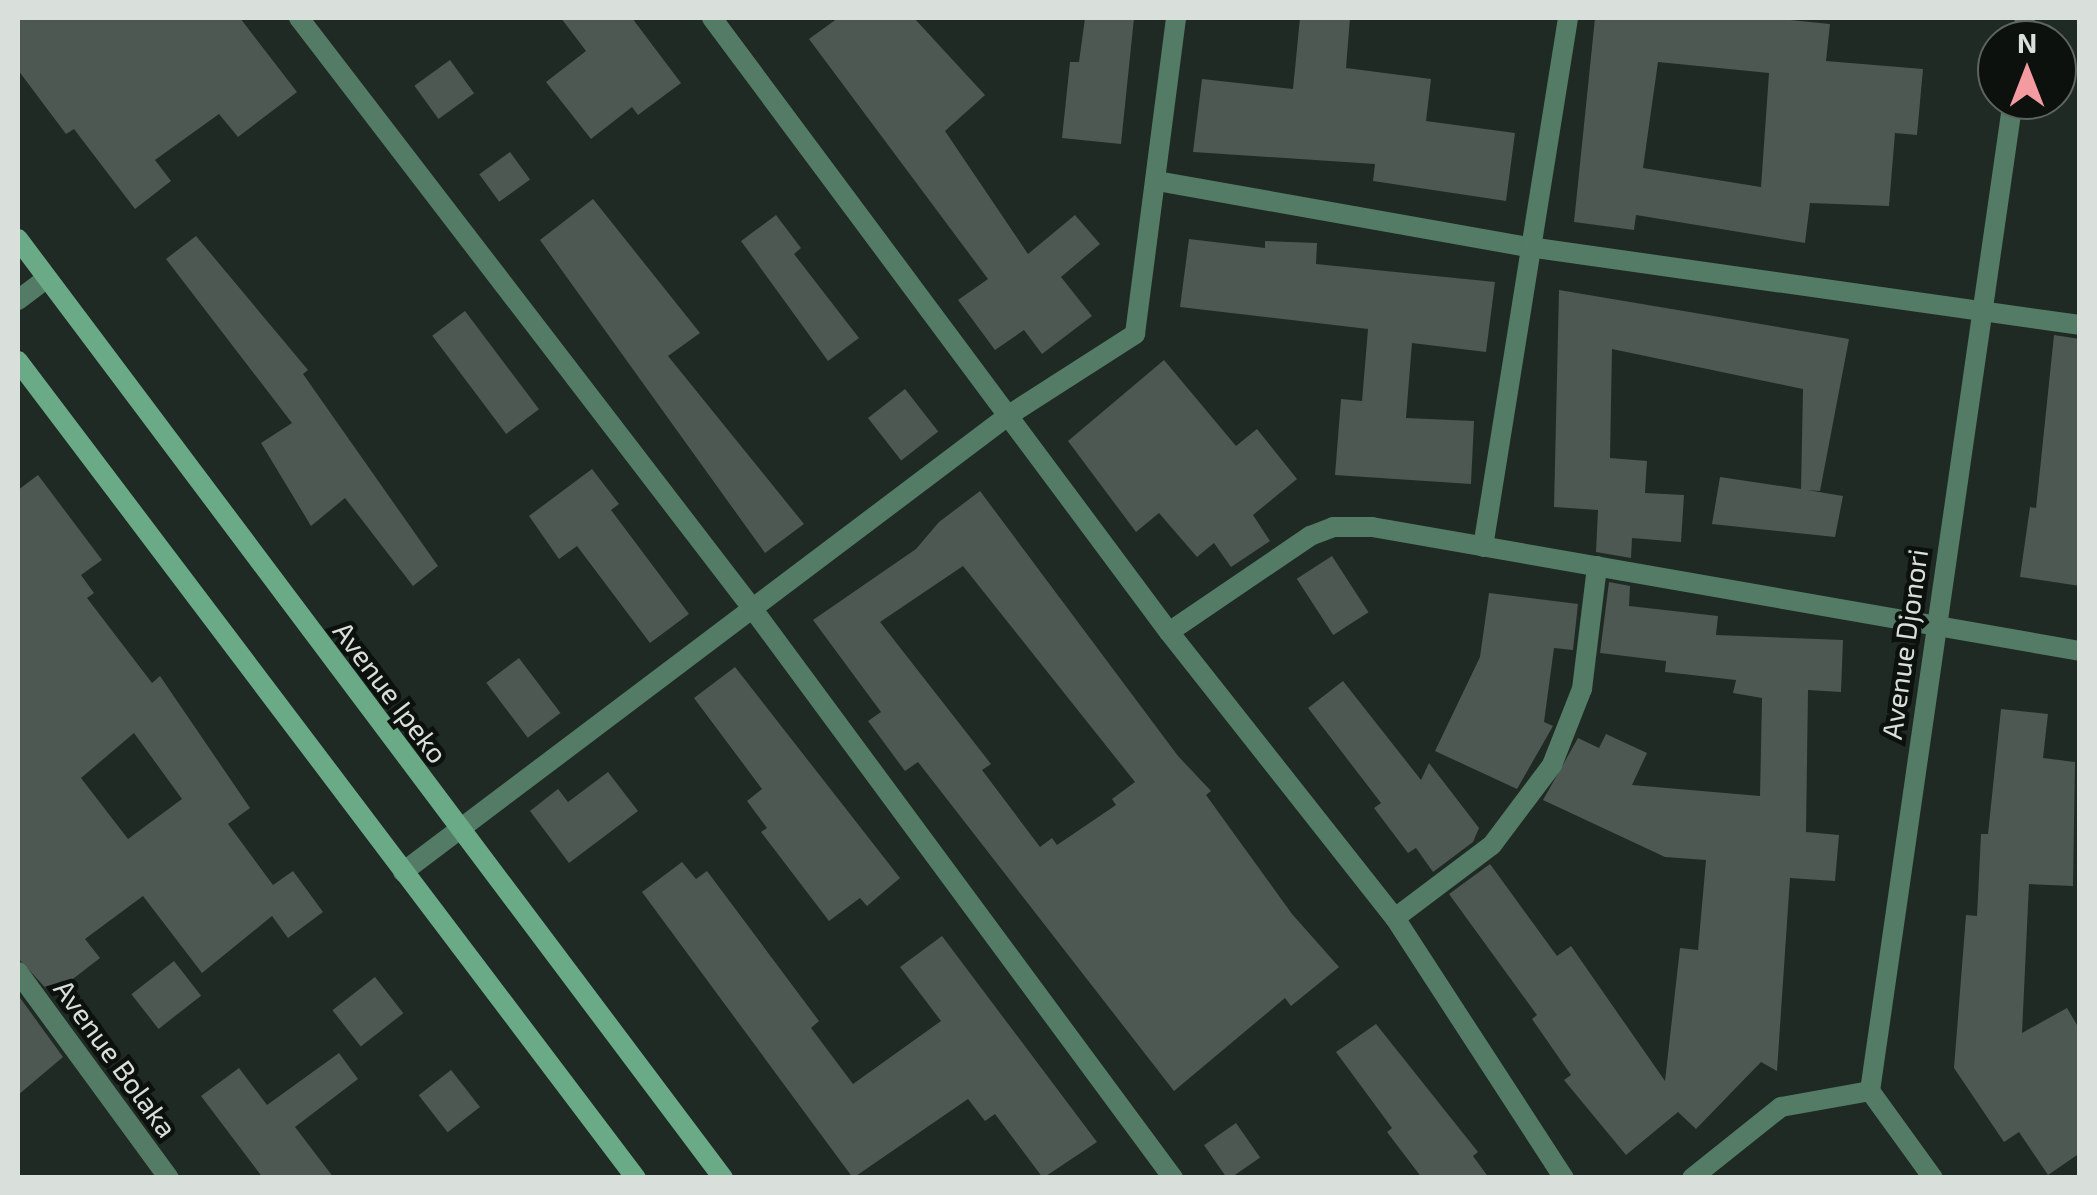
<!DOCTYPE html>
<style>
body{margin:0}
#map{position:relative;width:2097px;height:1195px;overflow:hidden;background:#1e2a23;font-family:"Exo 2",sans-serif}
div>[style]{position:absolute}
.building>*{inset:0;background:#4c5851;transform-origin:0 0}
.street>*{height:20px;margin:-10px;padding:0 10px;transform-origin:10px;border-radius:10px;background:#537b65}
.secondary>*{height:20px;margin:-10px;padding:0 10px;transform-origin:10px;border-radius:10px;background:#6aaa87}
span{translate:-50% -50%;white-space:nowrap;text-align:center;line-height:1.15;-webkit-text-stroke:9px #0c110e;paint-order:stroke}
.street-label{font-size:28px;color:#d9e0dc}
.frame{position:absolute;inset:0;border:20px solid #d9e0dc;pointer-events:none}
.north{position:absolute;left:1977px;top:20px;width:100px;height:100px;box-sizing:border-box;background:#0c110e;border:2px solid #5e6460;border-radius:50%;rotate:0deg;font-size:28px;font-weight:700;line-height:40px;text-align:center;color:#d9e0dc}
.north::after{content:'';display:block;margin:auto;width:35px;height:45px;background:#f49aa1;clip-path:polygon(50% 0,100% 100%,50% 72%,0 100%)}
</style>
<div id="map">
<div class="building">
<div style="clip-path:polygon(18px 18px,240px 18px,297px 92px,238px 137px,219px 114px,155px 160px,171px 181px,135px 209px,74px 129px,66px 134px,18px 70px)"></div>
<div style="clip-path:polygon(561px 18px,632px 18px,681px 83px,638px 115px,632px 107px,591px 139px,546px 82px,586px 51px)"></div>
<div style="clip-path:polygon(838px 18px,914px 18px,985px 95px,945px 131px,1028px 254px,1075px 215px,1100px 244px,1061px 277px,1092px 316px,1042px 354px,1024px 330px,995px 350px,958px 300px,988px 279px,809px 39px)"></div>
<div style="clip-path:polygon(1085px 18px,1134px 18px,1121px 144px,1062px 138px,1070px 62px,1079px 62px)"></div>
<div style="clip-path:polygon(1300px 18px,1350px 18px,1346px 68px,1431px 79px,1426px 121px,1515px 133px,1506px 201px,1373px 181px,1375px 164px,1193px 152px,1202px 79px,1293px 89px)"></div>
<div style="clip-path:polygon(evenodd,1595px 18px,1770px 18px,1830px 24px,1826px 61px,1923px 69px,1917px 135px,1895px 133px,1889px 206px,1810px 203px,1805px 243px,1636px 215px,1634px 230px,1574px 222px,1595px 18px,1658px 62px,1769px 73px,1761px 187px,1643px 168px,1658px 62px)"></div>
<div style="left:450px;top:60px;width:41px;height:44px;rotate:54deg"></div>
<div style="left:510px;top:152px;width:34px;height:38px;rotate:54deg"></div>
<div style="clip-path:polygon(593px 199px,700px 333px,668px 356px,804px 524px,765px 553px,540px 240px)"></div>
<div style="clip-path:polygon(776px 215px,801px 248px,794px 254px,859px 338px,828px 361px,741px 241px)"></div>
<div style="clip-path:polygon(196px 236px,308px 370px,303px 374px,438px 566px,413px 586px,345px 498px,311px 526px,261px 443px,292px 423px,166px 259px)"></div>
<div style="clip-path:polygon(1189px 239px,1265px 248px,1265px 241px,1317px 243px,1316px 264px,1495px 282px,1486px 352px,1412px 343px,1406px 418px,1474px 421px,1471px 484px,1335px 475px,1341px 399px,1362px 401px,1368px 329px,1180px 307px)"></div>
<div style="clip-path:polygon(1559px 290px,1849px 339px,1820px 491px,1807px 490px,1843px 496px,1835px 537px,1712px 524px,1720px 477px,1801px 489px,1803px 389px,1612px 349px,1610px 458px,1647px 461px,1645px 493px,1684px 495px,1681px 542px,1632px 538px,1631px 558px,1596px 552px,1598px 510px,1554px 507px)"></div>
<div style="left:465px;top:311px;width:123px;height:41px;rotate:53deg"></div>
<div style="clip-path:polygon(2054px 335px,2080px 339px,2080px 586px,2020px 577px,2030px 507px,2036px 508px)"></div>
<div style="clip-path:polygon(1164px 360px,1236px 446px,1257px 429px,1297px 479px,1253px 515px,1270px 541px,1231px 567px,1214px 543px,1197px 557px,1159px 513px,1136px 532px,1068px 441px)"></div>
<div style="left:905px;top:389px;width:54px;height:47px;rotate:52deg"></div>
<div style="clip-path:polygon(592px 469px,619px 504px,611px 510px,689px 614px,650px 643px,577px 546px,559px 559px,529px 516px)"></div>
<div style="clip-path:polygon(evenodd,38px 475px,102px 560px,81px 575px,94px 593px,87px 598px,152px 683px,160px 676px,250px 808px,228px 824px,273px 885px,293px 871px,323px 912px,288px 938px,272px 916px,202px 973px,143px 896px,85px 939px,100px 958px,52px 995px,18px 958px,18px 490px,38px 475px,134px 733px,182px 799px,128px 839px,81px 778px,134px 733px)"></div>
<div style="clip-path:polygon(evenodd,980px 491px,1178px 756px,1211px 791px,1206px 795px,1292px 914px,1339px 967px,1291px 1006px,1285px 998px,1174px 1091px,918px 762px,905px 771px,868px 721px,881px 712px,813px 620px,916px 549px,939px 522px,980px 491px,963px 566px,1135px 782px,1112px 799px,1116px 805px,1057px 845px,1052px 838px,1040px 847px,982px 770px,991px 764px,880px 622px,963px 566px)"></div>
<div style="left:1332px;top:556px;width:67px;height:42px;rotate:57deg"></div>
<div style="clip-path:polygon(1609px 582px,1630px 586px,1629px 606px,1718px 616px,1716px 635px,1843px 640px,1841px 692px,1808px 690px,1806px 832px,1839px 835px,1835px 881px,1790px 878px,1777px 1071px,1761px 1062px,1696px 1129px,1678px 1112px,1626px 1155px,1564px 1080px,1571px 1075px,1532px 1019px,1537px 1015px,1449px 894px,1490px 864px,1557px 956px,1571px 946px,1665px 1081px,1680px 948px,1698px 950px,1706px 860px,1665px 857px,1543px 800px,1578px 738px,1599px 748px,1606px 734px,1647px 753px,1632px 785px,1760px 796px,1762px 698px,1733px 693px,1736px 680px,1665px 672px,1666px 661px,1600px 653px)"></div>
<div style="clip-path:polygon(1489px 593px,1578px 604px,1573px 650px,1554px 648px,1544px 722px,1553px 726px,1517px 789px,1435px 751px,1480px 657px)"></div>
<div style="left:519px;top:658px;width:69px;height:41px;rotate:53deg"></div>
<div style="clip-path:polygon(735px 667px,900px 878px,867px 906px,860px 898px,829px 921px,761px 832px,767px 828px,747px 801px,762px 789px,694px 698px)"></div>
<div style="clip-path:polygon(1343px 681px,1421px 780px,1429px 763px,1479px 828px,1473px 842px,1433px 872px,1416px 848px,1408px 853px,1374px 808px,1381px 803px,1308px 708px)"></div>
<div style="clip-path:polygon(2001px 709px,2048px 714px,2043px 758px,2075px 762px,2073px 886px,2029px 884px,2022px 1033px,2067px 1008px,2080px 1030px,2080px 1153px,2048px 1175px,2019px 1132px,2004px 1142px,1954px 1068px,1966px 915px,1977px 916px,1981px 834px,1988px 834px)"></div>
<div style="clip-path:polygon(608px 772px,638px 811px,569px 863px,530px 811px,558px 789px,568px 802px)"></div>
<div style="clip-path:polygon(682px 862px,696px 879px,707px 871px,819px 1021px,811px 1028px,853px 1084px,941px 1021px,900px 967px,942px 936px,1097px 1142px,1043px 1178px,995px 1114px,985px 1121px,968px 1099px,853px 1178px,642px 892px)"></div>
<div style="left:174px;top:961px;width:44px;height:54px;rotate:52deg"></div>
<div style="left:375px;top:977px;width:46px;height:54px;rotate:52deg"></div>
<div style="clip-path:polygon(18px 995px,63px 1057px,18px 1095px)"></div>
<div style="clip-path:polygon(1376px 1024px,1478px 1152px,1473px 1156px,1489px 1178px,1422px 1178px,1387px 1132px,1392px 1128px,1336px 1052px)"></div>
<div style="clip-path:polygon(339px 1053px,358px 1079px,295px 1127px,334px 1178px,263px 1178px,201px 1096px,239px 1068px,267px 1105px)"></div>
<div style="left:451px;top:1070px;width:47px;height:41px;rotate:52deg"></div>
<div style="left:1236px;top:1123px;width:42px;height:39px;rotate:55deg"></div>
</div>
<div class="street">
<div style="left:299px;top:18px;width:744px;rotate:52.48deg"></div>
<div style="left:752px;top:608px;width:709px;rotate:53.55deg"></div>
<div style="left:712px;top:18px;width:765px;rotate:53.34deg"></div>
<div style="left:1169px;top:632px;width:365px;rotate:51.7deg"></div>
<div style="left:1395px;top:918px;width:310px;rotate:57deg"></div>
<div style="left:2022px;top:40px;width:22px;rotate:-82deg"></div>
<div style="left:1157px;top:181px;width:378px;rotate:10.1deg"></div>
<div style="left:1529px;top:247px;width:556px;rotate:8.06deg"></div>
<div style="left:18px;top:300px;width:35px;rotate:-37deg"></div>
<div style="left:1483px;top:547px;width:536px;rotate:-80.87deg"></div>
<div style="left:1169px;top:632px;width:171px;rotate:-34.2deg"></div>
<div style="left:1310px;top:536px;width:25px;rotate:-21deg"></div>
<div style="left:1333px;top:527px;width:39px"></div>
<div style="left:1372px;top:527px;width:719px;rotate:9.93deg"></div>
<div style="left:403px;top:872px;width:759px;rotate:-37.02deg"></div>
<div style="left:1009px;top:415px;width:150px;rotate:-32.7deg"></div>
<div style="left:1135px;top:334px;width:319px;rotate:-82.6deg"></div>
<div style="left:1395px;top:918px;width:121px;rotate:-37deg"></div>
<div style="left:1492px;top:845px;width:100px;rotate:-53.1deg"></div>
<div style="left:1552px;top:765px;width:82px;rotate:-68.5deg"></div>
<div style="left:1582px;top:689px;width:124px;rotate:-83deg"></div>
<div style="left:18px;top:972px;width:255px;rotate:53.8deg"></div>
<div style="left:1692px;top:1178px;width:114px;rotate:-38.6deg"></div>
<div style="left:1781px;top:1107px;width:90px;rotate:-10.2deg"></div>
<div style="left:1933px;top:1178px;width:107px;rotate:-125.9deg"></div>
<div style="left:1870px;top:1091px;width:1001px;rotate:-81.79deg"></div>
</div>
<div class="secondary">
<div style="left:18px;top:239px;width:1174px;rotate:53.1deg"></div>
<div style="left:18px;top:361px;width:1024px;rotate:52.9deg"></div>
</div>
<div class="street-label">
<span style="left:1904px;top:644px;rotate:-82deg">Avenue Djonori</span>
<span style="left:391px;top:692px;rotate:53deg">Avenue Ipeko</span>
<span style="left:116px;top:1058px;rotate:54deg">Avenue Bolaka</span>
</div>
<div class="frame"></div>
<div class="north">N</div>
</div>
